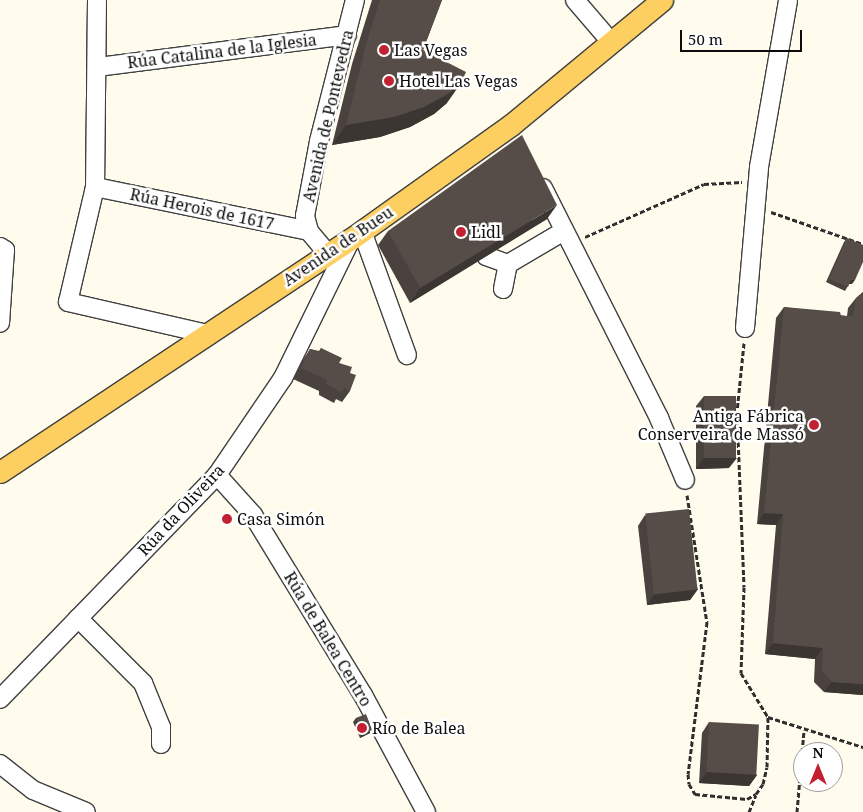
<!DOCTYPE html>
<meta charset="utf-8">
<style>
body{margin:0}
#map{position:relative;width:863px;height:812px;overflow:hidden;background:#fffbed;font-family:"Noto Serif",serif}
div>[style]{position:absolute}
.path>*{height:3px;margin-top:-1.5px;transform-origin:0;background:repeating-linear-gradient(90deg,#2f2f2f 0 5px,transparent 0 7.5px)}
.roads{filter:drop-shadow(1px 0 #404040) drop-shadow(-1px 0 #404040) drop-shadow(0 1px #404040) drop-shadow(0 -1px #404040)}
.minor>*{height:18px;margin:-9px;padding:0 9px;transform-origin:9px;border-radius:9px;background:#fff}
.major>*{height:21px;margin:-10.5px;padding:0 10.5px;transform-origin:10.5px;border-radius:10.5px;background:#fccf60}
.wall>*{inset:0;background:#4a423f}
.shaded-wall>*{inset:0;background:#3c3633}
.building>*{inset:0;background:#564d49;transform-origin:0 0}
.dots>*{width:14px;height:14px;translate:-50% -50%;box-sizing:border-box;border:2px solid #fff;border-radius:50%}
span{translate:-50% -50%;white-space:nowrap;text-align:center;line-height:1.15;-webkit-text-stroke:5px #fff;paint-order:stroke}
.poi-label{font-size:16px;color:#0d0d0d}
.left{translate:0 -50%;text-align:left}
.right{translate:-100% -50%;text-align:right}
.street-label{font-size:16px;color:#0d0d0d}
.north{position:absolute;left:793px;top:742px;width:50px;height:50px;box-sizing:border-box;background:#fff;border:1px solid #9e9e9e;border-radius:50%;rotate:0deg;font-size:14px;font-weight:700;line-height:20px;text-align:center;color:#0d0d0d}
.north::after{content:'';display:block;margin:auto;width:18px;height:22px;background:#c12130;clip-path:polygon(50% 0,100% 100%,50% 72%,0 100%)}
.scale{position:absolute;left:680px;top:30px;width:122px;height:22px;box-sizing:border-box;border:2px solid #0d0d0d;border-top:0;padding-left:6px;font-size:15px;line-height:18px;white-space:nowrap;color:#0d0d0d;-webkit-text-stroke:4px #fff;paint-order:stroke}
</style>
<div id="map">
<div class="path">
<div style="left:771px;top:212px;width:97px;rotate:19.2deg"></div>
<div style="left:585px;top:237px;width:130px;rotate:-24deg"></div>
<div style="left:704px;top:184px;width:38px;rotate:-3deg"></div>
<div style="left:744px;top:343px;width:69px;rotate:95.8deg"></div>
<div style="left:737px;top:412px;width:175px;rotate:87.7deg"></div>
<div style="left:744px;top:587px;width:86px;rotate:92deg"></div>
<div style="left:741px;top:673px;width:52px;rotate:58.5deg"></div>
<div style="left:768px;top:717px;width:100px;rotate:17.5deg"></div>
<div style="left:687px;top:495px;width:129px;rotate:81.1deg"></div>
<div style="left:707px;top:622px;width:153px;rotate:97.1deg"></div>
<div style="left:688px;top:774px;width:10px;rotate:84deg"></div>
<div style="left:689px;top:784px;width:12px;rotate:59deg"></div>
<div style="left:695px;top:794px;width:52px;rotate:5.5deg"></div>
<div style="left:747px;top:799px;width:10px;rotate:-29deg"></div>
<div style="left:756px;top:794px;width:12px;rotate:-55deg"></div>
<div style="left:763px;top:784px;width:17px;rotate:-77deg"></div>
<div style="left:767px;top:767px;width:50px;rotate:-88.9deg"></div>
<div style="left:749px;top:812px;width:18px;rotate:-68deg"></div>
<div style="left:797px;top:812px;width:81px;rotate:-85.1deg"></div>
</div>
<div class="roads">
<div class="minor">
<div style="left:97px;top:0;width:187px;rotate:90.6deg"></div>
<div style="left:95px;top:187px;width:218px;rotate:11.6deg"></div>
<div style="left:575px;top:0;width:57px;rotate:49.3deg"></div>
<div style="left:98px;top:67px;width:251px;rotate:-7.3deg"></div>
<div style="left:95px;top:187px;width:118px;rotate:103.2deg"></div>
<div style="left:68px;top:302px;width:144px;rotate:12.9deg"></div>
<div style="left:543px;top:188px;width:258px;rotate:63.2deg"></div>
<div style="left:659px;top:418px;width:67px;rotate:67.2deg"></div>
<div style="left:362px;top:231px;width:132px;rotate:70.1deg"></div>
<div style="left:0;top:247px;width:6px;rotate:31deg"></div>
<div style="left:5px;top:250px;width:73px;rotate:93.9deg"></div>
<div style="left:328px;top:254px;width:30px;rotate:-130deg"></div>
<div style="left:309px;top:231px;width:16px;rotate:-105deg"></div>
<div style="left:305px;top:216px;width:76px;rotate:-79.4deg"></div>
<div style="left:319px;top:141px;width:146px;rotate:-75.7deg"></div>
<div style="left:486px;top:256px;width:23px;rotate:20deg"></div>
<div style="left:503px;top:289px;width:25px;rotate:-79deg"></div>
<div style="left:508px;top:264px;width:65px;rotate:-30.5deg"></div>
<div style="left:745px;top:328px;width:162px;rotate:-85deg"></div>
<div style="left:759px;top:167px;width:169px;rotate:-80.1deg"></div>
<div style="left:217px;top:475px;width:54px;rotate:48deg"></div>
<div style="left:253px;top:515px;width:211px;rotate:58.6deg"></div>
<div style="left:363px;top:695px;width:133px;rotate:61.7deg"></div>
<div style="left:78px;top:618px;width:92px;rotate:45deg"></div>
<div style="left:143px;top:683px;width:48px;rotate:67.8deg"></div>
<div style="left:161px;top:727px;width:17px;rotate:90deg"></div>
<div style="left:0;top:699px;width:312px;rotate:-45.9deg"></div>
<div style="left:217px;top:475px;width:117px;rotate:-55.8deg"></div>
<div style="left:283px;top:378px;width:155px;rotate:-63.9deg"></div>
<div style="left:0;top:764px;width:42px;rotate:38.2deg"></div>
<div style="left:33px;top:790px;width:57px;rotate:22.5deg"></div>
</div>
<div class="major">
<div style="left:0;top:472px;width:421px;rotate:-33.6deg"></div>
<div style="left:351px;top:239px;width:196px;rotate:-35.5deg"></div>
<div style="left:511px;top:125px;width:196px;rotate:-39.6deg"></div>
</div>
</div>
<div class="wall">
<div style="clip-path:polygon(372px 0,442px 0,423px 50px,447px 103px,434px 114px,410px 127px,380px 137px,332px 145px,352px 64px)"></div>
<div style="clip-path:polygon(547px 219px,410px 303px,378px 245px,388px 231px)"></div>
<div style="clip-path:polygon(847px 238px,852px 284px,849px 284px,845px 291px,826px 282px,844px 242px)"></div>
<div style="clip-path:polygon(863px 292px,863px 695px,824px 692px,814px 682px,815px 659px,765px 654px,776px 525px,757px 524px,776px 318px,784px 307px,847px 316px,848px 308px,856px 298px)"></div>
<div style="clip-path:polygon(321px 348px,339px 363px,350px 373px,350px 391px,342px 402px,336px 399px,334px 403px,319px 395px,319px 391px,293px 379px,303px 360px,310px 349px,319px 351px)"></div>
<div style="clip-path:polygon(704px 396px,729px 468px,696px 469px,696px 406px)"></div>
<div style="clip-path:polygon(645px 515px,698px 589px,690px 600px,647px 605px,638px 526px)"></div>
<div style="clip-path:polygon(356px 718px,370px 733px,360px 738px,353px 722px)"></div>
<div style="clip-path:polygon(709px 722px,757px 775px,749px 786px,699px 783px,702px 733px)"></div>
</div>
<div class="shaded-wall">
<div style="clip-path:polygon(461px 83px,447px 103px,434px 114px,410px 127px,380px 137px,332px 145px,346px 125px)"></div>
<div style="clip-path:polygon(557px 205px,547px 219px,410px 303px,420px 288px)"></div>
<div style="clip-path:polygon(851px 280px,855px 280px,852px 284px,848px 284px)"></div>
<div style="clip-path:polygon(704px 458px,737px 458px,729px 468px,696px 469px)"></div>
<div style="clip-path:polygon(764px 513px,783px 514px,776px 525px,757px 524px)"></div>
<div style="clip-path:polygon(698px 589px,690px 600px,647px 605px,655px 594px)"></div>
<div style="clip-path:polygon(773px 643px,823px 648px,815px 659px,765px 654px)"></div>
<div style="clip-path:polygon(832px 682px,863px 684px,863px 695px,824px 692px)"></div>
<div style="clip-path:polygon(372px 730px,370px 733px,360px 738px,362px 734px)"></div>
<div style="clip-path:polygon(707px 772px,757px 775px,749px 786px,699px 783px)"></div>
</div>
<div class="building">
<div style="clip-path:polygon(380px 0,442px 0,423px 50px,466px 72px,461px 83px,448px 94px,424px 107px,394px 117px,346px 125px,366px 44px)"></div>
<div style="clip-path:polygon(522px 135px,557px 205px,420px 288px,388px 231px)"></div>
<div style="clip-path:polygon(847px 238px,863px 245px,863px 262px,855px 280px,851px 280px,848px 287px,829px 279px)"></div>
<div style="clip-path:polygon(863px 292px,863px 684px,832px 682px,822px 671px,823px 648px,773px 643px,783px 514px,764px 513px,784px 307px,840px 312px,841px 316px,853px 316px,856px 298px)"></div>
<div style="clip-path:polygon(321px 348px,342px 358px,339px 363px,352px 367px,350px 373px,356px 375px,350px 391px,344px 388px,341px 392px,326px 384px,327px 380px,301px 368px,310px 349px,320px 352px)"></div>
<div style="left:704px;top:396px;width:32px;height:62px"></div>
<div style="left:689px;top:509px;width:81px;height:44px;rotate:84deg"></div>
<div style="left:366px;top:714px;width:17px;height:11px;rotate:69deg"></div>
<div style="left:709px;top:722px;width:50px;height:50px;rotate:3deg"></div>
</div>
<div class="dots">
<div style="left:384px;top:50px;background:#c12130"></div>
<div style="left:389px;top:81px;background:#c12130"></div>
<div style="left:461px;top:232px;background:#c12130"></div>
<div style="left:814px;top:425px;background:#c12130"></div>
<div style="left:227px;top:519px;background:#c12130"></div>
<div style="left:362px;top:728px;background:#c12130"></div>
</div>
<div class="poi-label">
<span class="left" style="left:394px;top:50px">Las Vegas</span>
<span class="left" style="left:399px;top:81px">Hotel Las Vegas</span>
<span class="left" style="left:471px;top:232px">Lidl</span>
<span class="right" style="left:804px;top:425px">Antiga Fábrica<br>Conserveira de Massó</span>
<span class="left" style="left:237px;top:519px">Casa Simón</span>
<span class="left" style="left:372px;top:728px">Río de Balea</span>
</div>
<div class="street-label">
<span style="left:222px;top:51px;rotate:-7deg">Rúa Catalina de la Iglesia</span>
<span style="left:328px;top:116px;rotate:-77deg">Avenida de Pontevedra</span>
<span style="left:202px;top:209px;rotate:12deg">Rúa Herois de 1617</span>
<span style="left:338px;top:246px;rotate:-34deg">Avenida de Bueu</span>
<span style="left:181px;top:510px;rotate:-47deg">Rúa da Oliveira</span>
<span style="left:328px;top:639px;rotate:59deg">Rúa de Balea Centro</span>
</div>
<div class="north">N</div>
<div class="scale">50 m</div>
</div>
